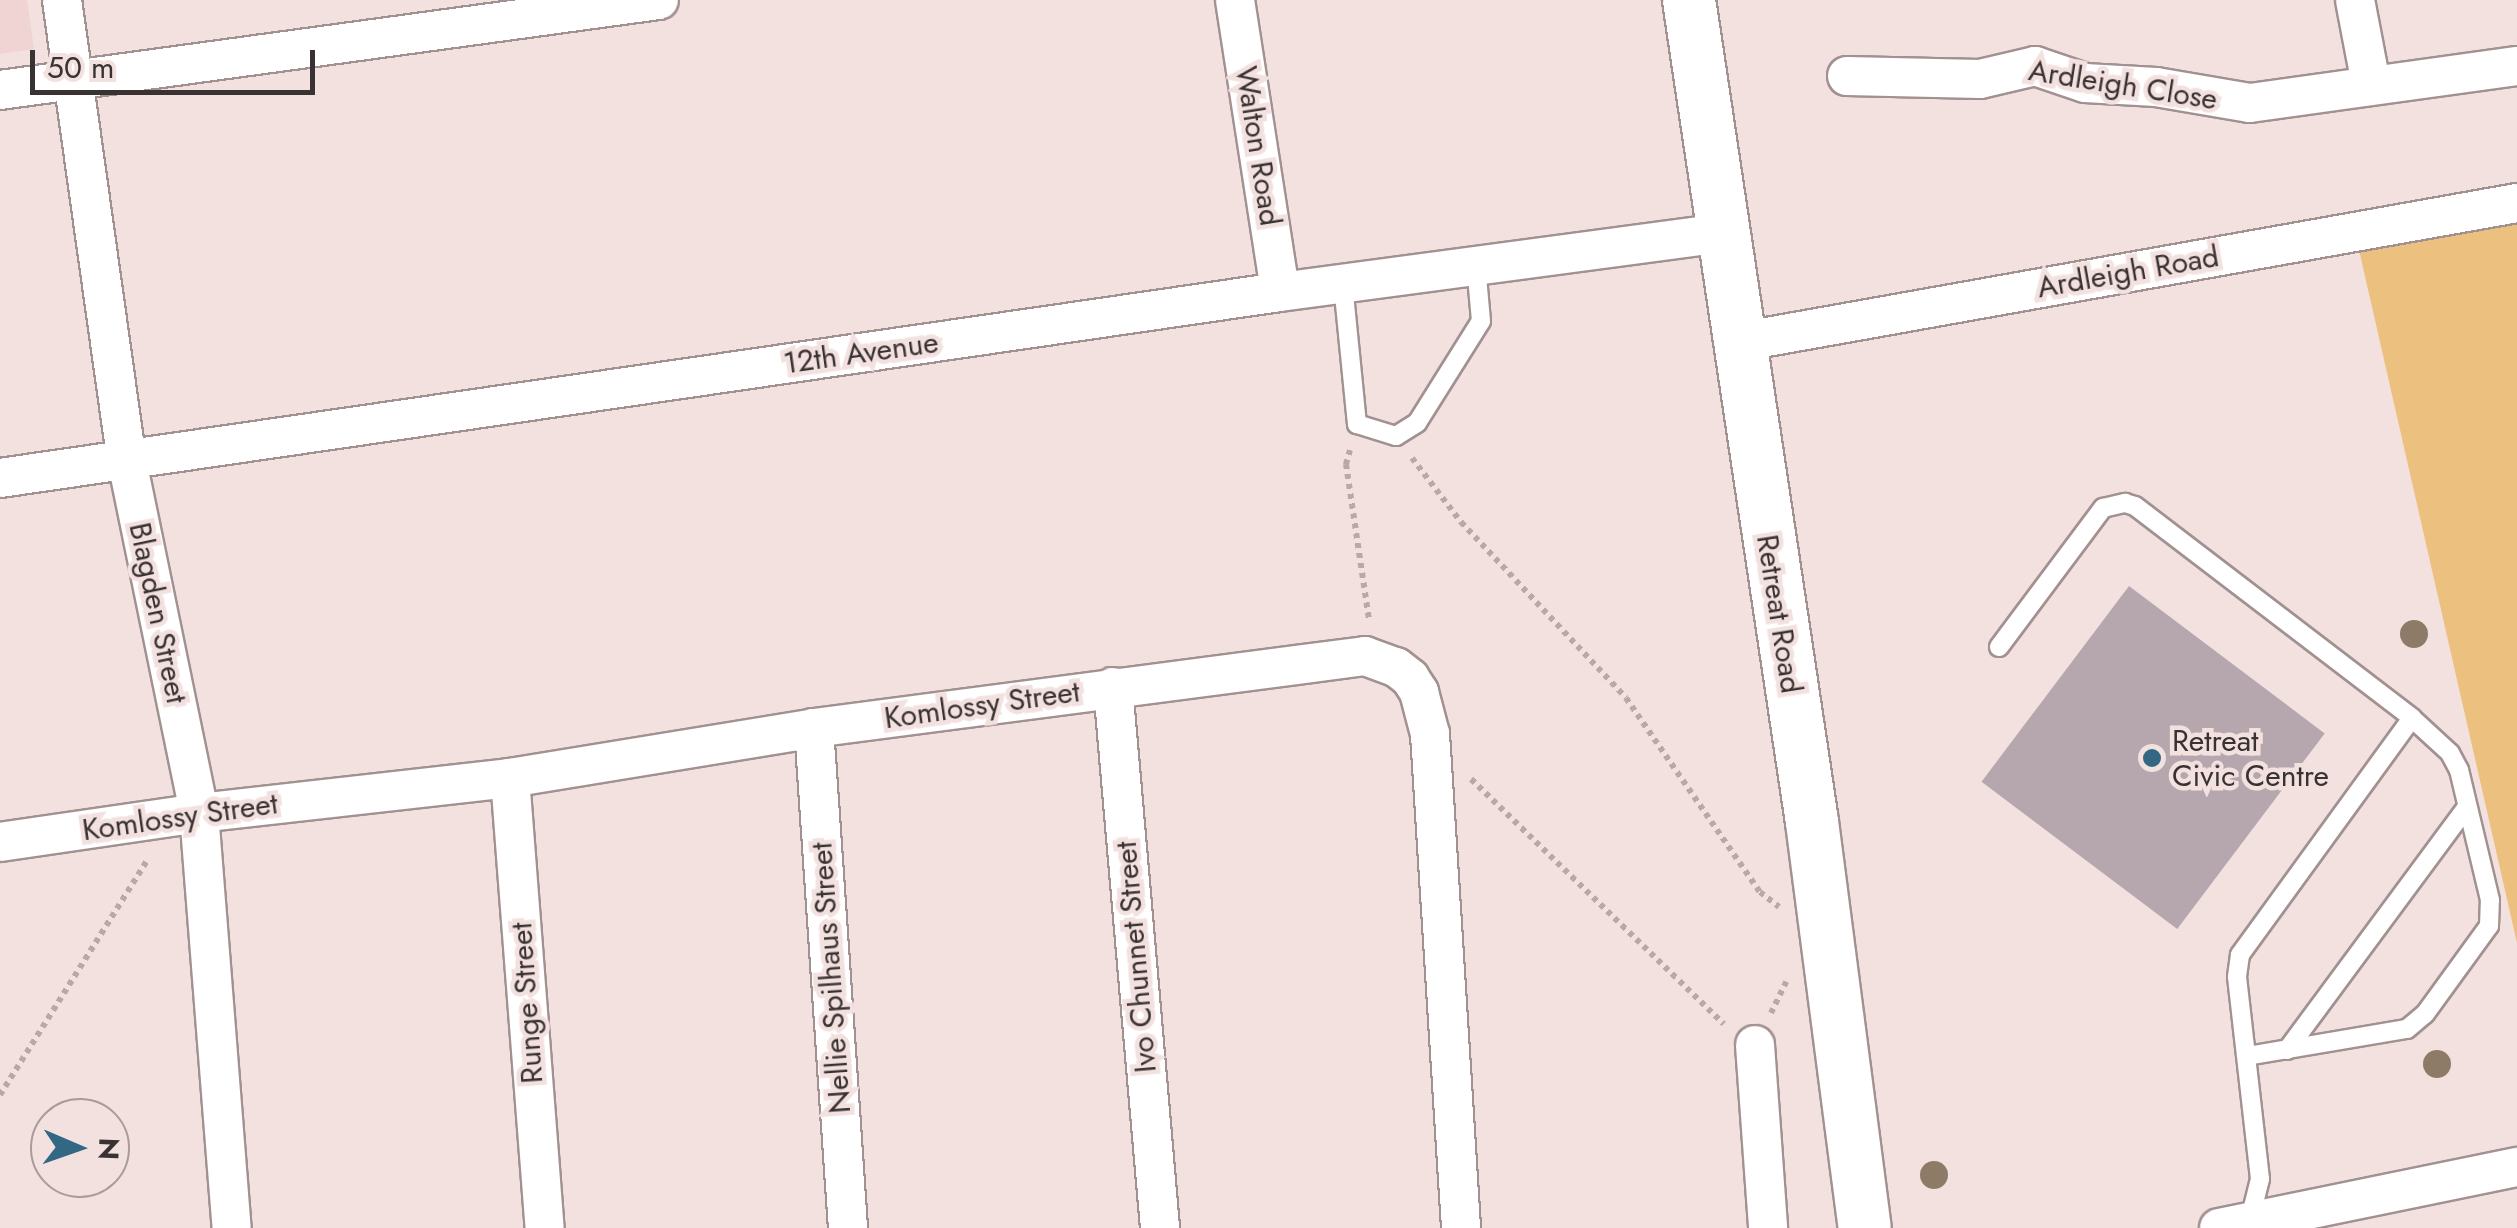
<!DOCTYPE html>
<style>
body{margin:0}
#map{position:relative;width:2517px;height:1228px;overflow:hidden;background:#f3e1e0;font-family:Jost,sans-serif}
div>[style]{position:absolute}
.built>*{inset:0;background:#f0d4d4}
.green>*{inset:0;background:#ecc07e}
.building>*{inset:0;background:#b6a6ad;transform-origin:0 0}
.path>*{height:6px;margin-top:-3px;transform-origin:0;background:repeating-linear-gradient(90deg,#b8a9a9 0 5px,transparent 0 10px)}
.roads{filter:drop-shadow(2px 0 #a29191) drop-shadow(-2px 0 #a29191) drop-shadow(0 2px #a29191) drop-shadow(0 -2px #a29191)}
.lane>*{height:18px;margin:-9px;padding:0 9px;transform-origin:9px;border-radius:9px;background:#fff}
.street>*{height:38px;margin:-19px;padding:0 19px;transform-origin:19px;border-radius:19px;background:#fff}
.secondary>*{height:52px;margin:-26px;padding:0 26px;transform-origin:26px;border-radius:26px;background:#fff}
.trees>*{width:28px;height:28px;margin:-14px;border-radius:50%;background:#8e7b67}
.dots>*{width:28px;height:28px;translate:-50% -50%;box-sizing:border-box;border:5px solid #f3e1e0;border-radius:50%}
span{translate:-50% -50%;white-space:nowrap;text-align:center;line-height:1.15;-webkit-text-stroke:9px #f3e1e0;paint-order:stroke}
.street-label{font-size:30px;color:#393232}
.poi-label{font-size:30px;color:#393232}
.left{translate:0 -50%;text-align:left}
.north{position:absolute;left:30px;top:1098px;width:100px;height:100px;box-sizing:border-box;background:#f3e1e0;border:2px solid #a99b9a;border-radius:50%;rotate:92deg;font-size:28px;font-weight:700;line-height:40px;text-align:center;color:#393232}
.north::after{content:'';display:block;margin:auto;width:35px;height:45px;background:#326884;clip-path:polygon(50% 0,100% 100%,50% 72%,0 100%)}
.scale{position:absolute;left:30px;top:50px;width:285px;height:45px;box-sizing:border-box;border:5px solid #393232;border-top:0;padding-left:12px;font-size:30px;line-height:35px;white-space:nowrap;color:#393232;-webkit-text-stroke:8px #f3e1e0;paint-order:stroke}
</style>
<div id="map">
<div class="built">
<div style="clip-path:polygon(0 0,27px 0,34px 49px,0 54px)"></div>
</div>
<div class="green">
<div style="clip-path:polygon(2517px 222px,2517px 943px,2359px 250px)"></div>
</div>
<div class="building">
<div style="left:2129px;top:586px;width:245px;height:245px;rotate:37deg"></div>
</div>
<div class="path">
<div style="left:1350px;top:450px;width:15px;rotate:106deg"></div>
<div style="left:1346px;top:464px;width:158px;rotate:81.6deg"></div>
<div style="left:1412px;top:458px;width:81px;rotate:52.6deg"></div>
<div style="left:1461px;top:522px;width:241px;rotate:46.8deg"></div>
<div style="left:1626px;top:698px;width:236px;rotate:55.4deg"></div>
<div style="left:1760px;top:892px;width:24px;rotate:38deg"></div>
<div style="left:1471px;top:779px;width:352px;rotate:44.1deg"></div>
<div style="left:1771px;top:1013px;width:37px;rotate:-64deg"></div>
<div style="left:0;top:1095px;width:279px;rotate:-57.9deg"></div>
</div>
<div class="roads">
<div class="lane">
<div style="left:1343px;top:284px;width:141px;rotate:84.3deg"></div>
<div style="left:1357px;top:424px;width:41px;rotate:17.1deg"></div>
<div style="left:1396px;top:436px;width:25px;rotate:-32deg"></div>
<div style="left:1417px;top:423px;width:120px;rotate:-57.9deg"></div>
<div style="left:1481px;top:321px;width:56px;rotate:-95.1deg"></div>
<div style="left:1999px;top:647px;width:174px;rotate:-53.2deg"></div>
<div style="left:2103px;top:508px;width:23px;rotate:-13deg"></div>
<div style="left:2125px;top:503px;width:10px;rotate:17deg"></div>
<div style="left:2135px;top:506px;width:349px;rotate:37.4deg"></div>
<div style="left:2412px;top:718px;width:293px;rotate:126deg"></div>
<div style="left:2240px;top:955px;width:22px;rotate:98deg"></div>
<div style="left:2237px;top:977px;width:203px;rotate:83.5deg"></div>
<div style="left:2260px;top:1179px;width:45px;rotate:104deg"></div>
<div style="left:2287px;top:1050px;width:302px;rotate:-53.5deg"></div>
<div style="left:2247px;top:1056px;width:162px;rotate:-9.6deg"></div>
<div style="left:2407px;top:1029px;width:23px;rotate:-40deg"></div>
<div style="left:2425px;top:1014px;width:109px;rotate:-54deg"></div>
<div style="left:2489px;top:926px;width:26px;rotate:-88deg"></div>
<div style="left:2490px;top:900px;width:134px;rotate:-103.4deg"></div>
<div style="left:2459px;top:770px;width:19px;rotate:-118deg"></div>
<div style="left:2450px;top:753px;width:52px;rotate:-137.4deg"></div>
</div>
<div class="street">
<div style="left:62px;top:0;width:466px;rotate:82deg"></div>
<div style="left:127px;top:461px;width:359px;rotate:78.4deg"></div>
<div style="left:199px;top:813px;width:416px;rotate:85.5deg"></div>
<div style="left:1235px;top:0;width:295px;rotate:81.2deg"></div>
<div style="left:2355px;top:0;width:86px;rotate:79.2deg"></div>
<div style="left:1847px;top:76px;width:133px;rotate:1.3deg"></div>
<div style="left:1980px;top:79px;width:57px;rotate:-13.3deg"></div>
<div style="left:2035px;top:66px;width:53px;rotate:18.8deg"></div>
<div style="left:2085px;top:83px;width:71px;rotate:3.2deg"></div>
<div style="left:2156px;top:87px;width:95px;rotate:9.7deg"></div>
<div style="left:2250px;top:103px;width:270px;rotate:-7.9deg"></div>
<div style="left:0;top:90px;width:665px;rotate:-7.78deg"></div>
<div style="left:1739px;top:342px;width:790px;rotate:-10.13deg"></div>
<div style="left:0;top:478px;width:1293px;rotate:-8.27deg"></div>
<div style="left:1280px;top:292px;width:447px;rotate:-7.6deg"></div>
<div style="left:1113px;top:687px;width:543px;rotate:85.03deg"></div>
<div style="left:814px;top:728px;width:501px;rotate:86.11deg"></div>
<div style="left:510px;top:778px;width:451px;rotate:85.6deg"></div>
<div style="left:0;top:842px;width:201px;rotate:-8.3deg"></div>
<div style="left:199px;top:813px;width:313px;rotate:-6.4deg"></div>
<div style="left:510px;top:778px;width:308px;rotate:-9.3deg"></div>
<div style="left:814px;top:728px;width:556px;rotate:-7.44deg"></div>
<div style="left:1365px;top:656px;width:33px;rotate:20deg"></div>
<div style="left:1396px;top:667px;width:18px;rotate:38deg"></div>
<div style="left:1410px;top:678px;width:17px;rotate:57deg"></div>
<div style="left:1419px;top:692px;width:43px;rotate:75.3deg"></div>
<div style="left:1430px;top:734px;width:495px;rotate:86.4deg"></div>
<div style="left:1755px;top:1045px;width:183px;rotate:85.9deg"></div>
<div style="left:2219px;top:1228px;width:304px;rotate:-11.6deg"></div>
</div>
<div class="secondary">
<div style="left:1689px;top:0;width:831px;rotate:81.49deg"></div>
<div style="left:1812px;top:822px;width:409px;rotate:82.6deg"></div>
</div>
</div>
<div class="trees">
<div style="left:2414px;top:634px"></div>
<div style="left:2437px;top:1064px"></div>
<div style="left:1934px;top:1175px"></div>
</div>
<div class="dots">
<div style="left:2152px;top:758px;background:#326884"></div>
</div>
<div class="street-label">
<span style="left:2123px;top:85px;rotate:9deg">Ardleigh Close</span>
<span style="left:1258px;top:146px;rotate:81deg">Walton Road</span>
<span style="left:2128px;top:272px;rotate:-10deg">Ardleigh Road</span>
<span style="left:861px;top:353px;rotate:-8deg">12th Avenue</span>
<span style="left:158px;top:613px;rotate:78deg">Blagden Street</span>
<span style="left:1779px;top:614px;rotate:81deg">Retreat Road</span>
<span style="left:982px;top:705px;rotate:-8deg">Komlossy Street</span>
<span style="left:180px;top:817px;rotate:-8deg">Komlossy Street</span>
<span style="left:1136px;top:957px;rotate:-95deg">Ivo Chunnet Street</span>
<span style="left:831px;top:978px;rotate:-94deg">Nellie Spilhaus Street</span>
<span style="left:527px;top:1003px;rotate:-94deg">Runge Street</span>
</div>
<div class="poi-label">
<span class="left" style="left:2172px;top:758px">Retreat<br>Civic Centre</span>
</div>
<div class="north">N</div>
<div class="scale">50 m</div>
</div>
